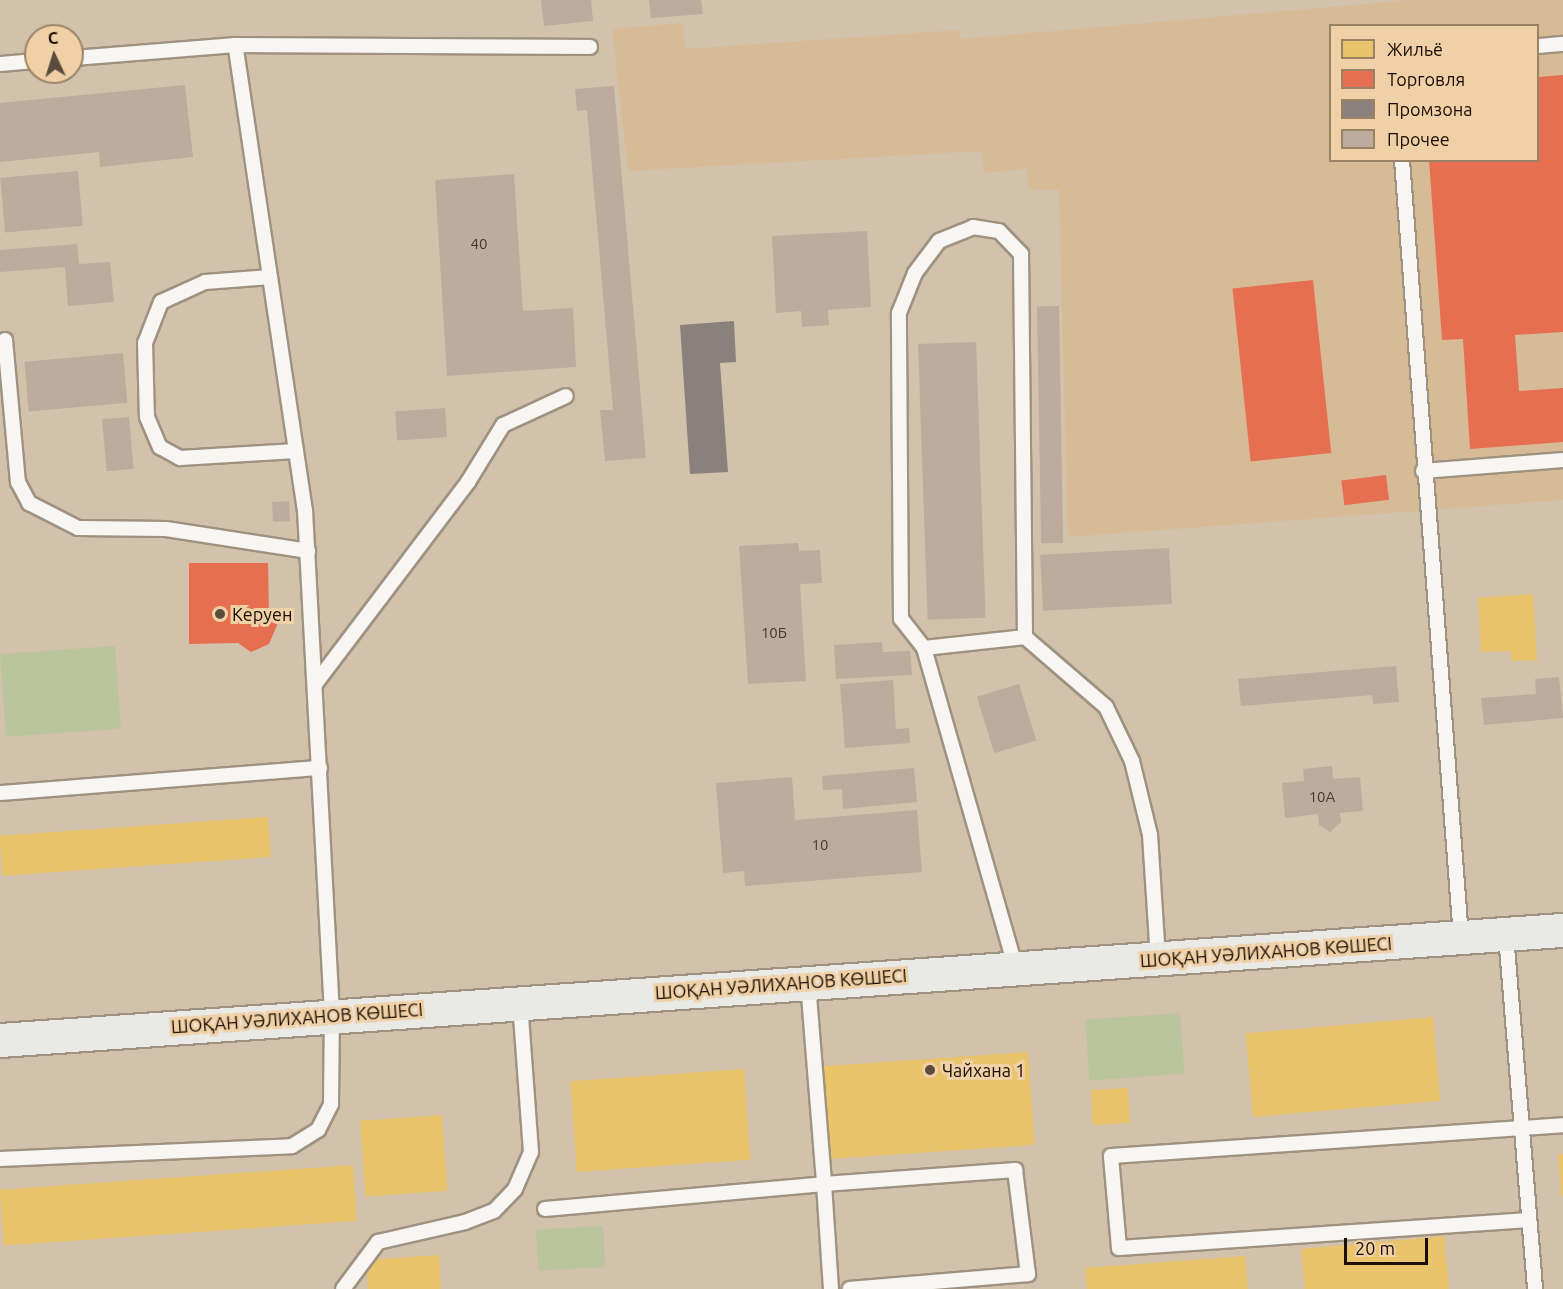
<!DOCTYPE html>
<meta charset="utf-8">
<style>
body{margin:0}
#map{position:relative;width:1563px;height:1289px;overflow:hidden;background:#d2c1ab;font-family:Ubuntu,sans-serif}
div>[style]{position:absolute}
.built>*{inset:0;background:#d7bb97}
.green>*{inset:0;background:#bac49d;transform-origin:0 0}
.homes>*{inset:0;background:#e9c46a;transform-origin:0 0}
.shops>*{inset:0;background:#e76f51;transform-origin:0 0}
.industry>*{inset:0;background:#8a817c}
.building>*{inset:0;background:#bdac9d;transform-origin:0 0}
.roads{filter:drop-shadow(2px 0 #9f9281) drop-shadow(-2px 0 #9f9281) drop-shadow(0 2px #9f9281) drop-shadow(0 -2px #9f9281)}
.service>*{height:14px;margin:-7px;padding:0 7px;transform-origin:7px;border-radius:7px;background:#f8f6f2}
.secondary>*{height:33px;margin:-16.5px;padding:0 16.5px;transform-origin:16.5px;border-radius:16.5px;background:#e9e9e6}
.dots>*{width:16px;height:16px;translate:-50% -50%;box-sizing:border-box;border:3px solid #f0d0a7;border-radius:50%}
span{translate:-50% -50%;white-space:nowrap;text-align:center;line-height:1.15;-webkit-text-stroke:6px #f0d0a7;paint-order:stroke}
.number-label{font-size:15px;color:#44372a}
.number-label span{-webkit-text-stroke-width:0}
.poi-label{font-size:18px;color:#1a0f02}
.left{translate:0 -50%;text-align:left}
.street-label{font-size:18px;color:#1a0f02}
.legend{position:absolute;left:1329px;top:24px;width:210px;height:138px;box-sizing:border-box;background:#f0d0a7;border:2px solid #9a8365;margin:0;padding:8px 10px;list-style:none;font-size:18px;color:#1a0f02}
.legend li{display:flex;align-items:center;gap:12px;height:30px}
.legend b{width:30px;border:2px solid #9a8365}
.north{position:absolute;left:24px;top:24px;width:60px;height:60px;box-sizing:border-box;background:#f0d0a7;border:2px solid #9a8365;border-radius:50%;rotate:356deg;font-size:16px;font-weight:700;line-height:24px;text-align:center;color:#1a0f02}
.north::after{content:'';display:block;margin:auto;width:21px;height:27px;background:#5a4d3d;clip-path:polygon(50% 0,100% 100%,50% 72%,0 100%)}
.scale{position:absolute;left:1344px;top:1238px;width:84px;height:27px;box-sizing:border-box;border:3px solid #1a0f02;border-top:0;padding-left:8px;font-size:18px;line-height:21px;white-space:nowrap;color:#1a0f02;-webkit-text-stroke:4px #f0d0a7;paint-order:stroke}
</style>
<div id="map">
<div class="built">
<div style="clip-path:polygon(evenodd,1412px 0,1563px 0,1563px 500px,1068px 537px,1059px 190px,1028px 190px,1027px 169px,985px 173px,981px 151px,628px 171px,612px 29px,683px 23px,685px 49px,959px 30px,961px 39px,1412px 0,1330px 26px,1538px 26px,1538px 160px,1330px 160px,1330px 26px)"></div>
</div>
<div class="green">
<div style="left:115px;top:646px;width:83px;height:115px;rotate:86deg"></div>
<div style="left:1180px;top:1013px;width:61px;height:95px;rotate:86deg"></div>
<div style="left:603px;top:1226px;width:41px;height:67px;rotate:87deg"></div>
</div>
<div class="homes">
<div style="clip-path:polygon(1533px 594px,1537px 660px,1511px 661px,1511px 651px,1481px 652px,1478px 598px)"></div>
<div style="left:268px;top:817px;width:40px;height:269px;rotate:86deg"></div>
<div style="left:1433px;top:1017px;width:84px;height:188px;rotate:85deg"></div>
<div style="left:1028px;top:1052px;width:93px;height:209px;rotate:86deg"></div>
<div style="left:744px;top:1069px;width:91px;height:174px;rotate:86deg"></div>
<div style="left:1128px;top:1088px;width:35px;height:37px;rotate:87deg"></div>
<div style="left:442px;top:1115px;width:76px;height:82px;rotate:86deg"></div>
<div style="clip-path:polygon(1558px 1154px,1563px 1154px,1563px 1196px,1561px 1196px)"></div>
<div style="left:353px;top:1165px;width:56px;height:354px;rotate:86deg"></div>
<div style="clip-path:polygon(1444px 1236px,1449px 1289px,1305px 1289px,1301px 1249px)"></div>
<div style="clip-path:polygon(439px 1255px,441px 1289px,368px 1289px,366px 1260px)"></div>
<div style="clip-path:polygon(1245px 1256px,1248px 1289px,1087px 1289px,1085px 1268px)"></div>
</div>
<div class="shops">
<div style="clip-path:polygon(1563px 75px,1563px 332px,1515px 335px,1519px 391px,1563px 388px,1563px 442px,1470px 449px,1463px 339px,1442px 340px,1429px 160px,1538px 160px,1538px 77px)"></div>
<div style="left:1313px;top:280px;width:174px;height:81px;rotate:84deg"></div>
<div style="left:1386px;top:475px;width:25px;height:45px;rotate:83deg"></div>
<div style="clip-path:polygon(189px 563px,268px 563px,269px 612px,278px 623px,269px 644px,251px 652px,238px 643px,189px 644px)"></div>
</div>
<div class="industry">
<div style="clip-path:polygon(734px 321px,736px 362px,720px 363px,728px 472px,690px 474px,680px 325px)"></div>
</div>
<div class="building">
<div style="clip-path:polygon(541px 0,591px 0,593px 21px,544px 26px)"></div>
<div style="clip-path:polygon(649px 0,701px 0,703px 14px,651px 18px)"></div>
<div style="clip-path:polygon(185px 85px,193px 157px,100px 167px,99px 152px,0 162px,0 103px)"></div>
<div style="clip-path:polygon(614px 86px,646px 458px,605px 461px,600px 410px,613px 410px,587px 110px,577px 111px,575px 89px)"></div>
<div style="left:78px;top:171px;width:55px;height:78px;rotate:85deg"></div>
<div style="clip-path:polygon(514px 174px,523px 311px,573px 308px,576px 367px,447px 376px,435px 180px)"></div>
<div style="clip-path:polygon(867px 231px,871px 307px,828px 310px,829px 325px,802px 327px,801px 311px,776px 313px,772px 236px)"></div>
<div style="clip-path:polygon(77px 244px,79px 264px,110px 262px,114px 302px,68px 306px,65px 267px,0 272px,0 250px)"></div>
<div style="left:1059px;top:306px;width:237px;height:22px;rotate:89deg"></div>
<div style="left:976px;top:342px;width:276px;height:58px;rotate:88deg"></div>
<div style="left:123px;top:353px;width:50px;height:99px;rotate:85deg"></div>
<div style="left:445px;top:408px;width:29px;height:50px;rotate:86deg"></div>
<div style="left:129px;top:417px;width:52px;height:27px;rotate:85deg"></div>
<div style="left:289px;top:501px;width:20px;height:17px;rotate:87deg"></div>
<div style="clip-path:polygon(798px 543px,799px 551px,820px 550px,822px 583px,800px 584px,806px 681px,748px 684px,739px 546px)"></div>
<div style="left:1169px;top:548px;width:56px;height:129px;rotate:87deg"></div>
<div style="clip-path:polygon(882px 642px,883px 652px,910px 651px,912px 675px,836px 679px,834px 645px)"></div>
<div style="clip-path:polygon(1396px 666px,1399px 702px,1373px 704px,1372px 695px,1241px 706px,1238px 679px)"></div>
<div style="clip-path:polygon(1559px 677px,1563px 718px,1484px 725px,1481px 698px,1536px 694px,1535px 679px)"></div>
<div style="clip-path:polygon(893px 680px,896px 729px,909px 728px,910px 743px,845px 748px,840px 684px)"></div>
<div style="left:1019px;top:684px;width:59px;height:44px;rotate:73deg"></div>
<div style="clip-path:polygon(1332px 766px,1333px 779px,1360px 777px,1363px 811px,1340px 813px,1341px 822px,1330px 832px,1319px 825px,1318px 814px,1285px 818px,1282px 783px,1304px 781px,1303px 769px)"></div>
<div style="clip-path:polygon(914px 768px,917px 802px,843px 809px,842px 789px,823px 790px,822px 776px)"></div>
<div style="clip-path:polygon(792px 777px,795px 820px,917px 810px,922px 872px,745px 886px,744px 871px,723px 873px,716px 783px)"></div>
</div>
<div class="roads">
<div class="service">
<div style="left:235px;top:45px;width:355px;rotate:0.3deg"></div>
<div style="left:1538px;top:46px;width:25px;rotate:-5deg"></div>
<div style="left:0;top:64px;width:36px;rotate:-5deg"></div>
<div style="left:1402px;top:160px;width:779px;rotate:85.66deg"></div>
<div style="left:270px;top:277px;width:65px;rotate:175.6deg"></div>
<div style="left:205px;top:282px;width:48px;rotate:155.6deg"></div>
<div style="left:161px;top:302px;width:44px;rotate:111.3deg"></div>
<div style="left:145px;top:343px;width:74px;rotate:88.5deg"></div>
<div style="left:147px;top:417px;width:33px;rotate:67deg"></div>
<div style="left:160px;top:447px;width:23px;rotate:29deg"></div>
<div style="left:180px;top:458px;width:116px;rotate:-3.5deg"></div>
<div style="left:5px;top:340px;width:143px;rotate:84.8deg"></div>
<div style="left:18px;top:482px;width:24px;rotate:62deg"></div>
<div style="left:29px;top:503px;width:55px;rotate:27deg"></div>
<div style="left:78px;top:528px;width:88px;rotate:0.7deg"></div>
<div style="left:166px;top:529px;width:144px;rotate:8.8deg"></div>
<div style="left:1423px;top:471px;width:140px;rotate:-4.5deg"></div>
<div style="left:924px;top:648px;width:102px;rotate:-6.2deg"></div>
<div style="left:316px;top:683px;width:252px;rotate:-52.9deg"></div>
<div style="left:468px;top:482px;width:67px;rotate:-58.4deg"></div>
<div style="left:503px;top:425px;width:69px;rotate:-24.7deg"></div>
<div style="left:0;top:793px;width:321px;rotate:-4.5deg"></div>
<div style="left:1506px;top:935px;width:355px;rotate:85.3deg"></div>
<div style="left:1016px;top:969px;width:334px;rotate:-106deg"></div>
<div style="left:924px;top:648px;width:37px;rotate:-128deg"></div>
<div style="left:901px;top:619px;width:306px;rotate:-90.4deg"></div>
<div style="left:899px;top:313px;width:43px;rotate:-68.2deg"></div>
<div style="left:915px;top:273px;width:40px;rotate:-53deg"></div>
<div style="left:939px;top:241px;width:37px;rotate:-22deg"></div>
<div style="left:973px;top:227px;width:26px;rotate:9deg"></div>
<div style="left:999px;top:231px;width:32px;rotate:46deg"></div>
<div style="left:1021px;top:254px;width:383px;rotate:89.4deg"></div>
<div style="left:1025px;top:637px;width:107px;rotate:40.8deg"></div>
<div style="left:1106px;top:707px;width:60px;rotate:64.3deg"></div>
<div style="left:1132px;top:761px;width:76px;rotate:76.3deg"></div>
<div style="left:1150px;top:835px;width:124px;rotate:86.3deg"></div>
<div style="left:808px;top:983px;width:202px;rotate:85.4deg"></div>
<div style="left:824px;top:1184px;width:192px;rotate:-4.2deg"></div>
<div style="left:1015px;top:1170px;width:105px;rotate:82.9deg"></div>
<div style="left:1028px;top:1274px;width:179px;rotate:175.2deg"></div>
<div style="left:0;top:1159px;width:292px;rotate:-2.5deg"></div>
<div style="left:292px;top:1146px;width:31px;rotate:-32deg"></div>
<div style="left:318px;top:1130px;width:29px;rotate:-63deg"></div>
<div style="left:331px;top:1104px;width:90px;rotate:-89.4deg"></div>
<div style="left:332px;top:1014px;width:504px;rotate:-93.07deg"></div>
<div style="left:305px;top:511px;width:471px;rotate:-98.5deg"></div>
<div style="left:235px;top:45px;width:164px;rotate:175.4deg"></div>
<div style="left:545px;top:1209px;width:280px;rotate:-5.1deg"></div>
<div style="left:824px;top:1184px;width:105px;rotate:86.2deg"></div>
<div style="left:1529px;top:1220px;width:411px;rotate:176.1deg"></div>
<div style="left:1119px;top:1248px;width:92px;rotate:-95deg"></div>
<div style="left:1111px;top:1156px;width:453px;rotate:-3.9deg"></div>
<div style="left:343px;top:1289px;width:59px;rotate:-53.3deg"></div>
<div style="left:378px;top:1242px;width:89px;rotate:-12.9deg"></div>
<div style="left:465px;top:1222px;width:31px;rotate:-21deg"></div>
<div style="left:494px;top:1211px;width:30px;rotate:-46deg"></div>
<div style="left:515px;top:1189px;width:40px;rotate:-66.6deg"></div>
<div style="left:531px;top:1152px;width:150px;rotate:-94.2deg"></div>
</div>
<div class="secondary">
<div style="left:0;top:1040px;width:1567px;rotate:-4.03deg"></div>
</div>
</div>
<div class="dots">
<div style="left:220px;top:614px;background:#5a4d3d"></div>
<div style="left:930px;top:1070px;background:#5a4d3d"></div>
</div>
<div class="number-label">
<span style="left:479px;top:244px">40</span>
<span style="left:774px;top:633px">10Б</span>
<span style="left:1322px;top:797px">10А</span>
<span style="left:820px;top:845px">10</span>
</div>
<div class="poi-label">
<span class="left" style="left:232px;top:614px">Керуен</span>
<span class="left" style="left:942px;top:1070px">Чайхана 1</span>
</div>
<div class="street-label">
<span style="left:1266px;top:952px;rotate:-4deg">ШОҚАН УӘЛИХАНОВ КӨШЕСІ</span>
<span style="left:781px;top:984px;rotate:-4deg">ШОҚАН УӘЛИХАНОВ КӨШЕСІ</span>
<span style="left:297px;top:1018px;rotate:-4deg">ШОҚАН УӘЛИХАНОВ КӨШЕСІ</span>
</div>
<ul class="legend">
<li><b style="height:16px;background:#e9c46a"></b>Жильё</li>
<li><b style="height:16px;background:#e76f51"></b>Торговля</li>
<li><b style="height:16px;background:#8a817c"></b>Промзона</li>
<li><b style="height:16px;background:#bdac9d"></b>Прочее</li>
</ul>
<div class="north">С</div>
<div class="scale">20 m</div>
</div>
